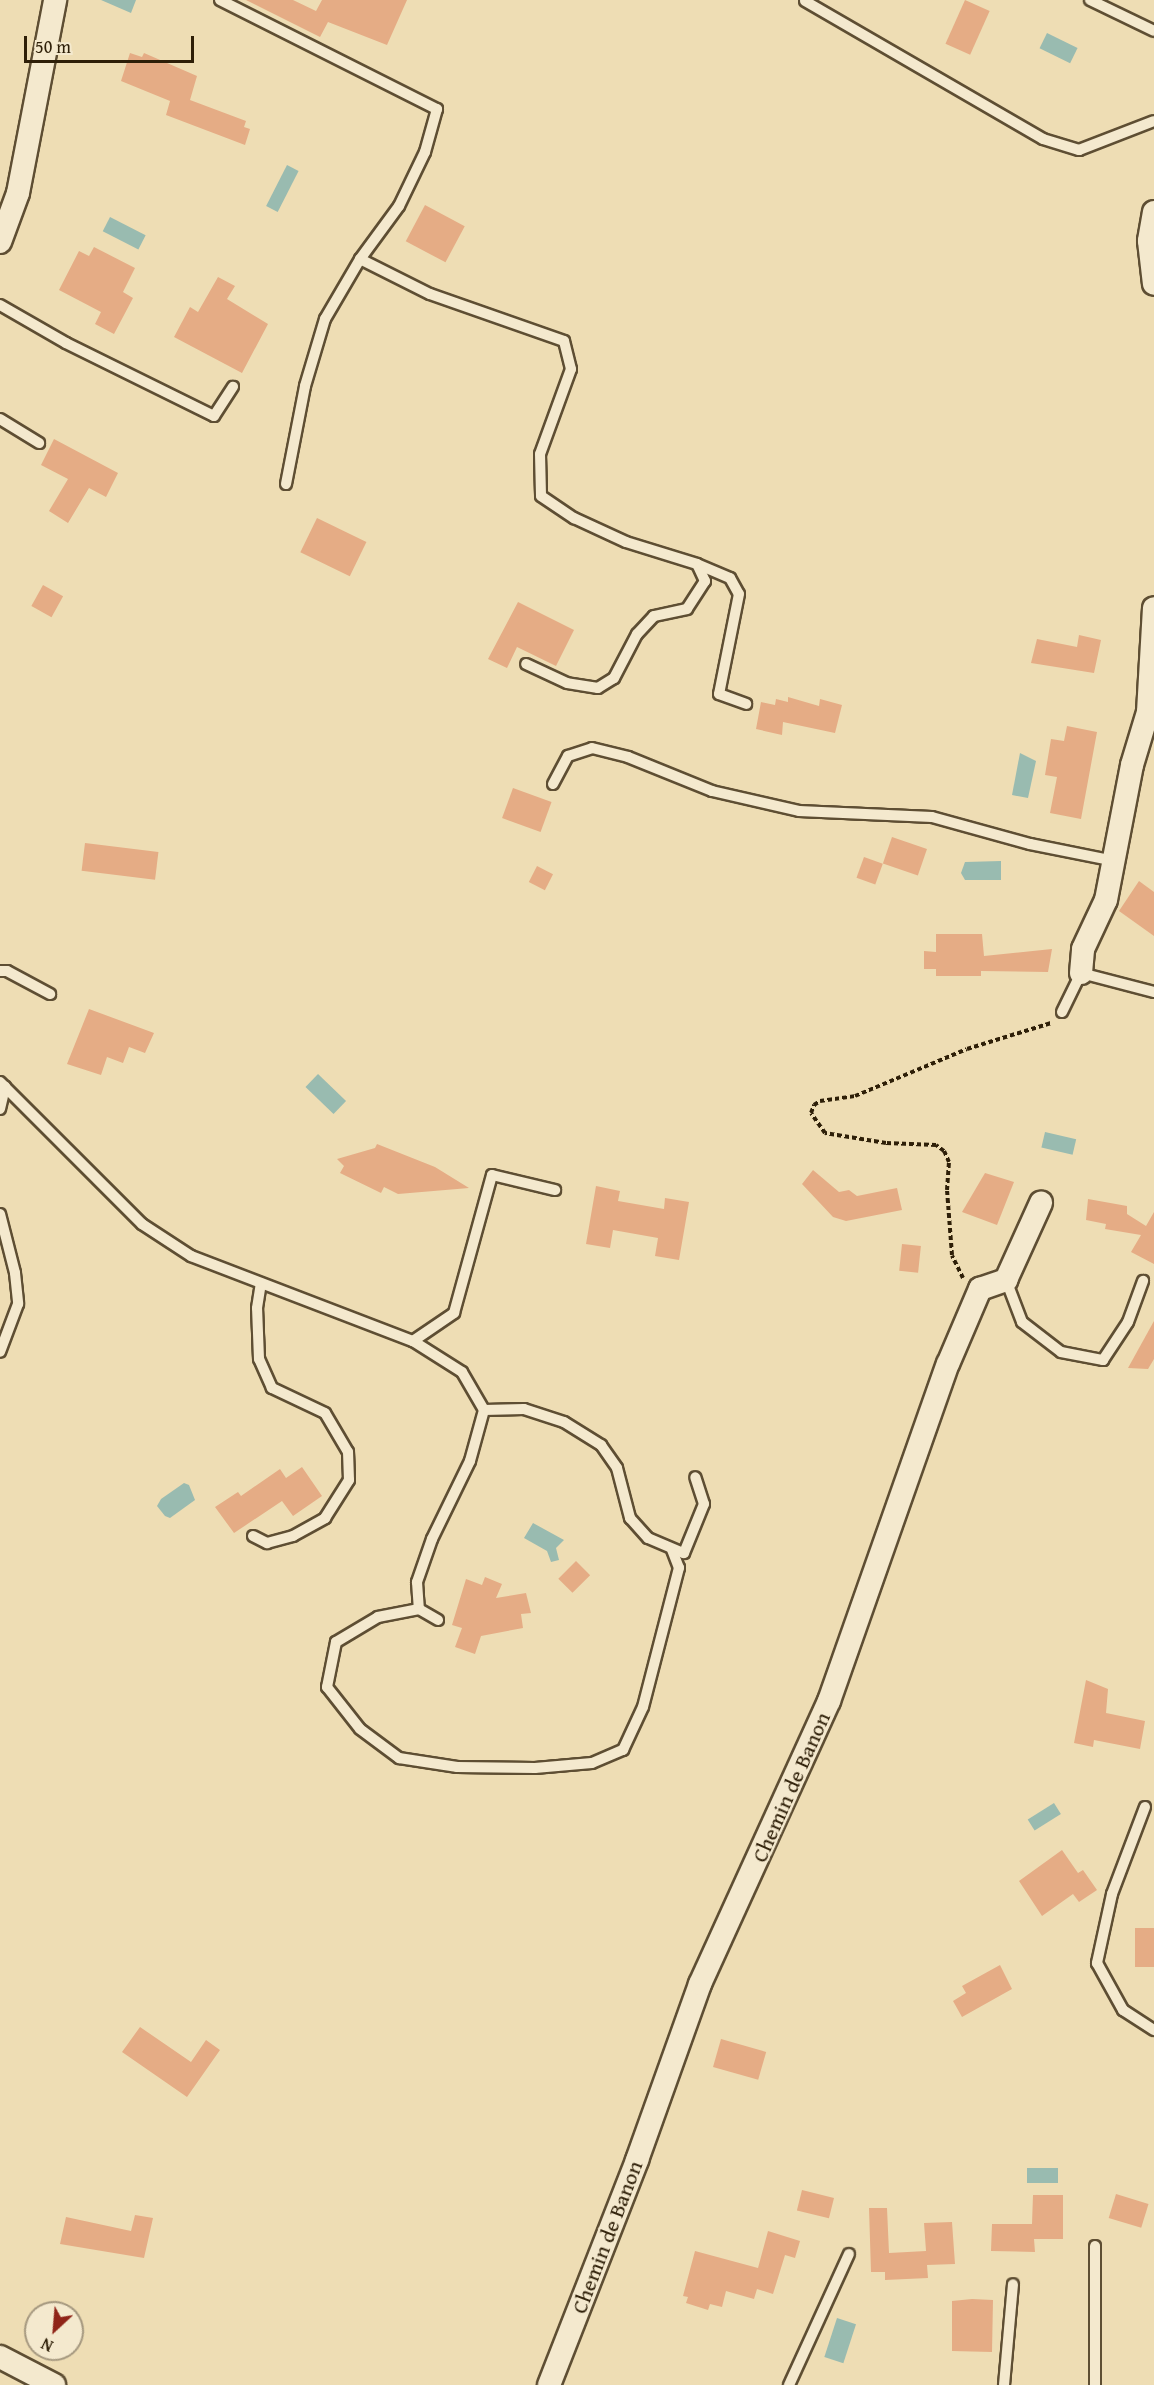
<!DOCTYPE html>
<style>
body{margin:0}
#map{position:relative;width:1154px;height:2385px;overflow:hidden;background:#eeddb4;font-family:"Gentium Book Plus",serif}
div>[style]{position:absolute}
.water>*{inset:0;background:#99bbb0;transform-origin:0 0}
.building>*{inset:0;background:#e5ac85;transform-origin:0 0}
.path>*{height:4px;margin-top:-2px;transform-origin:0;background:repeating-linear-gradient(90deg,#2e1f08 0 4.5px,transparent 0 7.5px)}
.roads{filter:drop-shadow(2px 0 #5e4e33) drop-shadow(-2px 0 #5e4e33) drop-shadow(0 2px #5e4e33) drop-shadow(0 -2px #5e4e33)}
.lane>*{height:10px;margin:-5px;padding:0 5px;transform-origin:5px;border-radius:5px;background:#f4e9ce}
.street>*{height:22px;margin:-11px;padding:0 11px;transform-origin:11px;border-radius:11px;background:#f4e9ce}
span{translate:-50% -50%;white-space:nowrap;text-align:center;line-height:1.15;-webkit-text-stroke:4.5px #f4e9ce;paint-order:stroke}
.street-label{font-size:22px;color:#2e1f08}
.north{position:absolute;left:24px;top:2301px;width:60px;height:60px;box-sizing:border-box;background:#f4e9ce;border:2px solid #a5987f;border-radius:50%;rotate:206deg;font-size:16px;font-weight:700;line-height:24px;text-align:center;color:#2e1f08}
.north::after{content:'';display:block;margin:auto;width:21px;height:27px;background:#8f2418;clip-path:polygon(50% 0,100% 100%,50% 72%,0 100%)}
.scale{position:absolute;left:24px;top:36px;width:170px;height:27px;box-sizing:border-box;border:3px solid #2e1f08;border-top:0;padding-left:8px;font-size:18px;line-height:21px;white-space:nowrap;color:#2e1f08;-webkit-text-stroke:4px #f4e9ce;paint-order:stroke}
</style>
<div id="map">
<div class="water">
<div style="clip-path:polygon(101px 0,136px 0,131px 13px)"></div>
<div style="left:1047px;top:33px;width:34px;height:17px;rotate:26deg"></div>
<div style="left:287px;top:165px;width:13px;height:46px;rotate:27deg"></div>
<div style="left:110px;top:217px;width:40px;height:16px;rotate:27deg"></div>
<div style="clip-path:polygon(1020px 753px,1036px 761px,1028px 798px,1012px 795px)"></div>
<div style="clip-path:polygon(1001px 861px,1001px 880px,965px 880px,961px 873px,965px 862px)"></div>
<div style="left:318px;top:1074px;width:39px;height:18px;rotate:44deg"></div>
<div style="left:1045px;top:1132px;width:32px;height:16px;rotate:13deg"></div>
<div style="clip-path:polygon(184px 1483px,189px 1485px,195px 1500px,170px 1518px,165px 1516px,157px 1506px,161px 1499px)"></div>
<div style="clip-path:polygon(533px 1523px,564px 1540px,556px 1548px,559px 1560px,551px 1562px,547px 1551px,524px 1538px)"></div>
<div style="left:1054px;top:1803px;width:13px;height:31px;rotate:58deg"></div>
<div style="left:1027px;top:2168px;width:31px;height:15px"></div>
<div style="left:837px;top:2318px;width:20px;height:41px;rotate:18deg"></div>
</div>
<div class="building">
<div style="clip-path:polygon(246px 0,293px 0,316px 11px,322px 0,407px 0,387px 45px,328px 22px,320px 37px)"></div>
<div style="left:965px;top:0;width:27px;height:48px;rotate:24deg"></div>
<div style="clip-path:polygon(130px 53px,142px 57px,144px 53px,197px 76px,190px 100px,246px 121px,244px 127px,250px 129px,245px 145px,166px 115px,170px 101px,121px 81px)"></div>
<div style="left:425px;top:205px;width:45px;height:41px;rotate:28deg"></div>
<div style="clip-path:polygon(94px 247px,135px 268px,123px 292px,133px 298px,114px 334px,95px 324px,101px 312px,59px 290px,79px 251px,89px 256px)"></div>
<div style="clip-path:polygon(218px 277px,235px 286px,227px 299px,268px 324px,242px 373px,174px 337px,190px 307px,198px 312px)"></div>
<div style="clip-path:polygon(54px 439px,118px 473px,106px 497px,89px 488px,68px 523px,49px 511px,68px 479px,41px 465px)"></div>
<div style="left:317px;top:518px;width:55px;height:38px;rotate:26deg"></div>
<div style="left:43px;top:585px;width:23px;height:24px;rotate:29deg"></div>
<div style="clip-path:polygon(518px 602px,574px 630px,556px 666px,517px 647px,507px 668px,488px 659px)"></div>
<div style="clip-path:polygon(1079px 635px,1101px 640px,1094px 673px,1031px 663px,1037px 639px,1077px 647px)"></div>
<div style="clip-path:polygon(788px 697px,819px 706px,820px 699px,842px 705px,835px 733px,783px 722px,782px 735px,756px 729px,761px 702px,775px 705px,776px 699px,788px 702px)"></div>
<div style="clip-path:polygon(1067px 726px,1097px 732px,1081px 819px,1050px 813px,1057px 777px,1045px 775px,1051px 739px,1064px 741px)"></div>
<div style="left:513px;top:788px;width:41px;height:32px;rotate:20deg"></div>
<div style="left:892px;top:837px;width:37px;height:28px;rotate:19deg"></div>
<div style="left:85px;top:843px;width:74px;height:28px;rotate:7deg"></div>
<div style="left:864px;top:857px;width:20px;height:22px;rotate:20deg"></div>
<div style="left:537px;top:866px;width:18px;height:18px;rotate:27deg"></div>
<div style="clip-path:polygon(1139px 881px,1154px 892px,1154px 936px,1119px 911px)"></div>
<div style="clip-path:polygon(936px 934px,982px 934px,984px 956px,1052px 949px,1048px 972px,981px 971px,981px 976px,936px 976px,936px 969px,924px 969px,924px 951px,936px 952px)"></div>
<div style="clip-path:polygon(89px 1009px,154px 1033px,145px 1053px,129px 1047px,123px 1063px,107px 1057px,101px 1075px,67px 1064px)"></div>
<div style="clip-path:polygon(377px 1144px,435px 1167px,469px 1188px,398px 1194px,384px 1187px,381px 1193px,340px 1173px,344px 1166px,337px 1159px,375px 1148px)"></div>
<div style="clip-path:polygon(813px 1170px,839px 1192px,849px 1190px,857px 1196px,897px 1188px,902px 1210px,846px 1221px,833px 1217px,802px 1184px)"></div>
<div style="clip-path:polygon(985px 1173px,1014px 1182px,997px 1225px,962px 1212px)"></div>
<div style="clip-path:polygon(596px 1186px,620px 1191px,618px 1201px,664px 1209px,665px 1198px,689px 1202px,679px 1260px,655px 1256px,658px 1238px,613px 1230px,610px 1248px,586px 1244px)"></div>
<div style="clip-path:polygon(1088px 1199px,1127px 1206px,1127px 1214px,1146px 1226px,1154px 1212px,1154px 1264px,1131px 1252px,1141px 1235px,1105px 1229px,1106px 1224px,1086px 1220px)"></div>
<div style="left:902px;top:1244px;width:19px;height:27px;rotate:6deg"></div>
<div style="clip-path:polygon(1154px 1321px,1154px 1359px,1148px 1369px,1128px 1368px)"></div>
<div style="clip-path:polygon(302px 1467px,322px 1496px,293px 1516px,282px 1501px,234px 1533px,215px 1507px,238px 1492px,241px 1496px,280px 1469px,286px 1478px)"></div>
<div style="left:576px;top:1561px;width:20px;height:25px;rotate:45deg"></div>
<div style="clip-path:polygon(485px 1577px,502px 1584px,496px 1598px,526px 1593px,531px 1613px,521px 1614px,523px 1628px,481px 1636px,475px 1654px,455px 1647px,462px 1628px,452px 1625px,466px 1579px,482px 1585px)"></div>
<div style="clip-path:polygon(1086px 1680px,1108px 1689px,1106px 1713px,1145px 1721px,1140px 1749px,1094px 1740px,1093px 1747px,1074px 1743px)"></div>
<div style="clip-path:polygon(1062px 1850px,1078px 1873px,1083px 1870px,1097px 1890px,1079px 1902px,1073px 1894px,1042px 1916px,1019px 1881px)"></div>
<div style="left:1135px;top:1928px;width:19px;height:39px"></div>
<div style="clip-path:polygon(1000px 1965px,1012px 1989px,962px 2017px,953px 2001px,966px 1993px,962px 1986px)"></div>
<div style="clip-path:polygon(140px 2027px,191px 2062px,206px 2040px,220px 2050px,187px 2097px,122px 2052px)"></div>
<div style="left:721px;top:2039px;width:47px;height:29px;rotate:16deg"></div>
<div style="left:802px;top:2190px;width:33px;height:21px;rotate:14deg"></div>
<div style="left:1116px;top:2194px;width:34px;height:25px;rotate:17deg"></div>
<div style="clip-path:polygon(1033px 2195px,1063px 2195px,1063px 2239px,1034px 2239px,1035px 2252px,991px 2251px,992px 2224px,1032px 2224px)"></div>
<div style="clip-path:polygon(869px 2208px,887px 2208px,889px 2253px,926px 2251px,924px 2223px,952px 2222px,955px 2264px,927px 2265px,928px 2278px,885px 2280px,885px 2272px,871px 2272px)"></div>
<div style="clip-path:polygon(135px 2215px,153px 2218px,144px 2258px,60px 2244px,66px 2217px,131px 2231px)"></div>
<div style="clip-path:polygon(768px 2231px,800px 2241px,795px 2258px,785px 2255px,773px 2294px,757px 2289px,754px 2299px,726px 2291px,722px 2307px,710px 2304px,708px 2310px,686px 2303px,688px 2297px,683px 2296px,695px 2251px,758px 2268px)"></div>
<div style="clip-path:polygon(972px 2299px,993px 2300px,992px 2352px,952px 2351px,952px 2301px)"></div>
</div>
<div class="path">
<div style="left:963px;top:1278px;width:25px;rotate:-116deg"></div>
<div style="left:952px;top:1255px;width:65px;rotate:-94.4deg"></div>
<div style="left:947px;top:1190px;width:28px;rotate:-86deg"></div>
<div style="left:949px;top:1162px;width:12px;rotate:-114deg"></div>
<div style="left:944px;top:1151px;width:10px;rotate:-143deg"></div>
<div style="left:936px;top:1145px;width:50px;rotate:-177.7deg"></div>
<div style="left:886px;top:1143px;width:62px;rotate:-170.7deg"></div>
<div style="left:825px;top:1133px;width:24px;rotate:-125deg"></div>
<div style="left:811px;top:1113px;width:9px;rotate:-69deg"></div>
<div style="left:814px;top:1105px;width:7px;rotate:-34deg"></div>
<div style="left:820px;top:1101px;width:35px;rotate:-8deg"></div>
<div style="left:855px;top:1096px;width:121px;rotate:-22.8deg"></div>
<div style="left:967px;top:1049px;width:88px;rotate:-17.2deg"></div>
</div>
<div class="roads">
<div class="lane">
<div style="left:220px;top:0;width:243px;rotate:26.7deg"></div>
<div style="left:437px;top:109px;width:45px;rotate:105.6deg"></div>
<div style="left:425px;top:152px;width:60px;rotate:115.7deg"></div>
<div style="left:399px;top:206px;width:66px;rotate:126.3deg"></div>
<div style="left:1090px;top:0;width:71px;rotate:25.8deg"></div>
<div style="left:805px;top:1px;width:275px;rotate:30.1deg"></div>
<div style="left:1043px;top:139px;width:38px;rotate:17deg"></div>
<div style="left:1079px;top:150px;width:80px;rotate:-21.1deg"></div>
<div style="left:0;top:305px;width:76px;rotate:29.9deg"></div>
<div style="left:66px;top:343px;width:165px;rotate:26.3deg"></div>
<div style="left:214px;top:416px;width:35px;rotate:-57deg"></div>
<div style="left:0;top:419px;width:46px;rotate:31.6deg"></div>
<div style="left:286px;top:484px;width:100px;rotate:-79deg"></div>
<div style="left:305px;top:386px;width:70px;rotate:-73.4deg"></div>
<div style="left:325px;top:319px;width:69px;rotate:-59.7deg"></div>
<div style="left:360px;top:259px;width:78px;rotate:26.6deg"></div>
<div style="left:430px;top:294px;width:142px;rotate:19.3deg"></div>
<div style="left:564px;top:341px;width:29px;rotate:76deg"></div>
<div style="left:571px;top:369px;width:90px;rotate:110deg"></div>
<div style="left:540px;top:454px;width:42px;rotate:88.6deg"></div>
<div style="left:541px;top:496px;width:40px;rotate:34deg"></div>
<div style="left:574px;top:518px;width:57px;rotate:24.8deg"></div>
<div style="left:626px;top:542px;width:74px;rotate:17.2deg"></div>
<div style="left:697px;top:564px;width:19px;rotate:65deg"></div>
<div style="left:705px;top:581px;width:33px;rotate:123deg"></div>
<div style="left:687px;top:609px;width:34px;rotate:168deg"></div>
<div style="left:654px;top:616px;width:25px;rotate:133deg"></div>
<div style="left:637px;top:634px;width:50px;rotate:117.6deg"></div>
<div style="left:614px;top:678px;width:19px;rotate:148deg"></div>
<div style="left:598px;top:688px;width:31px;rotate:-171deg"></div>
<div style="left:567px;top:683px;width:45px;rotate:-155.1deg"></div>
<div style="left:697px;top:564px;width:36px;rotate:23deg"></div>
<div style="left:730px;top:578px;width:18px;rotate:61deg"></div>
<div style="left:739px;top:594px;width:102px;rotate:101.3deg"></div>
<div style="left:719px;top:694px;width:29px;rotate:20deg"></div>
<div style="left:553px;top:784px;width:32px;rotate:-62deg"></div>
<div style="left:568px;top:756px;width:25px;rotate:-18deg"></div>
<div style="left:592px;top:748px;width:37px;rotate:14deg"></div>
<div style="left:628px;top:757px;width:91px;rotate:22deg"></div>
<div style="left:712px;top:791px;width:89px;rotate:12.9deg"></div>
<div style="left:799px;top:811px;width:133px;rotate:2.6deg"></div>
<div style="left:932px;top:817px;width:102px;rotate:15.4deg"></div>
<div style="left:1030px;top:844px;width:87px;rotate:11.3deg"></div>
<div style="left:0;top:971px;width:7px"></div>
<div style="left:7px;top:971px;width:49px;rotate:28.1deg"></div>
<div style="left:1062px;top:1012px;width:43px;rotate:-64deg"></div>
<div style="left:1081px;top:973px;width:75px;rotate:14.6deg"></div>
<div style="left:0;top:1082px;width:201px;rotate:45deg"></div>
<div style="left:142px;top:1224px;width:59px;rotate:33.1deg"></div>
<div style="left:191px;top:1256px;width:238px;rotate:21deg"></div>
<div style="left:413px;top:1341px;width:50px;rotate:-34.3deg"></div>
<div style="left:454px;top:1313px;width:143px;rotate:-74.6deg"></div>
<div style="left:492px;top:1175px;width:65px;rotate:13.4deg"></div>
<div style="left:0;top:1109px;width:23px;rotate:-77deg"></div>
<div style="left:0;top:1214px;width:61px;rotate:75.7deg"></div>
<div style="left:15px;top:1273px;width:31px;rotate:84deg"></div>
<div style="left:18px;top:1304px;width:51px;rotate:110.6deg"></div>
<div style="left:1006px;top:1280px;width:45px;rotate:69.1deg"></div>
<div style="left:1022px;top:1322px;width:49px;rotate:37.6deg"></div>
<div style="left:1061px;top:1352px;width:43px;rotate:10.8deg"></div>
<div style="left:1103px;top:1360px;width:45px;rotate:-56.7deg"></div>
<div style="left:1128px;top:1322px;width:44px;rotate:-69.9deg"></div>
<div style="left:413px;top:1341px;width:58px;rotate:32.3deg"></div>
<div style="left:462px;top:1372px;width:44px;rotate:59.9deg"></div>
<div style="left:484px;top:1410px;width:53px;rotate:105.4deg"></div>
<div style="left:470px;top:1461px;width:87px;rotate:116deg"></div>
<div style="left:432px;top:1539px;width:46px;rotate:109.2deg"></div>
<div style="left:417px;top:1582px;width:27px;rotate:86deg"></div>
<div style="left:419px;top:1609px;width:22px;rotate:30deg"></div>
<div style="left:484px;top:1410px;width:40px;rotate:-1.4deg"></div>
<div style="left:524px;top:1409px;width:42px;rotate:18deg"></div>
<div style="left:564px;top:1422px;width:44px;rotate:31.9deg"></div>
<div style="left:601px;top:1445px;width:28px;rotate:55deg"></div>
<div style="left:617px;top:1468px;width:52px;rotate:75.4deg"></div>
<div style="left:630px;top:1518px;width:27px;rotate:48deg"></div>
<div style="left:648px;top:1538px;width:39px;rotate:23deg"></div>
<div style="left:684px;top:1553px;width:53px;rotate:-67.8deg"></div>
<div style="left:704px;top:1504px;width:28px;rotate:-108deg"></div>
<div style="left:253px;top:1536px;width:16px;rotate:27deg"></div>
<div style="left:267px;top:1543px;width:27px;rotate:-15deg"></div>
<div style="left:293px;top:1536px;width:37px;rotate:-29deg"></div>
<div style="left:325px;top:1518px;width:45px;rotate:-57.7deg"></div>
<div style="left:349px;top:1480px;width:28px;rotate:-92deg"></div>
<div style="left:348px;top:1452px;width:45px;rotate:-120.5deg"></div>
<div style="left:325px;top:1413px;width:59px;rotate:-154.7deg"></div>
<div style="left:272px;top:1388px;width:32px;rotate:-114deg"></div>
<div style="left:259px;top:1359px;width:51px;rotate:-92.2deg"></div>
<div style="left:257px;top:1308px;width:25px;rotate:-81deg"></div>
<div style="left:419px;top:1609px;width:42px;rotate:169deg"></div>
<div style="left:378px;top:1617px;width:49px;rotate:149.2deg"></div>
<div style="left:336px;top:1642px;width:46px;rotate:101.3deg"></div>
<div style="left:327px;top:1687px;width:53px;rotate:51.8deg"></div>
<div style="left:360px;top:1729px;width:49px;rotate:36.6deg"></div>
<div style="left:399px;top:1758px;width:59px;rotate:8.8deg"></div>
<div style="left:457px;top:1767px;width:78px;rotate:0.7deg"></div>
<div style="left:535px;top:1768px;width:57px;rotate:-5deg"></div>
<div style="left:592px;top:1763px;width:34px;rotate:-23deg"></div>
<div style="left:623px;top:1750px;width:47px;rotate:-65.1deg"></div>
<div style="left:643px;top:1707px;width:144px;rotate:-75.5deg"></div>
<div style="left:679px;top:1568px;width:19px;rotate:-111deg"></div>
<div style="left:1145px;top:1807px;width:93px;rotate:110.8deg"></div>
<div style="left:1112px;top:1894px;width:71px;rotate:102.3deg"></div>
<div style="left:1097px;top:1963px;width:54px;rotate:61deg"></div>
<div style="left:1123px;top:2010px;width:37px;rotate:33deg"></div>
<div style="left:1095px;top:2246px;width:139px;rotate:90deg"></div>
<div style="left:789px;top:2385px;width:144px;rotate:-65.4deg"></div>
<div style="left:1004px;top:2385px;width:101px;rotate:-84.9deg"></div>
</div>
<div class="street">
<div style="left:1154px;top:212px;width:29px;rotate:100deg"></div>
<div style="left:1149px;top:241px;width:43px;rotate:83.4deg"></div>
<div style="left:0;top:242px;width:52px;rotate:-69.8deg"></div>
<div style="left:18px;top:193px;width:197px;rotate:-79.1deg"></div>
<div style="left:1081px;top:973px;width:24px;rotate:-85deg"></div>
<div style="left:1083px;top:949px;width:54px;rotate:-64.9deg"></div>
<div style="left:1106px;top:900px;width:137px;rotate:-79.1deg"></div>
<div style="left:1132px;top:765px;width:55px;rotate:-73.2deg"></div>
<div style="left:1148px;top:712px;width:104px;rotate:-86.7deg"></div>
<div style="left:0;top:2357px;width:61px;rotate:27.4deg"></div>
<div style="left:549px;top:2385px;width:242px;rotate:-68.6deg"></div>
<div style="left:637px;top:2160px;width:187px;rotate:-70.3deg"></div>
<div style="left:700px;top:1984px;width:311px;rotate:-65.5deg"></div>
<div style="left:829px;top:1701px;width:357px;rotate:-70.6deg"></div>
<div style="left:948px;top:1364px;width:82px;rotate:-66.9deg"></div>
<div style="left:980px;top:1289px;width:28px;rotate:-19deg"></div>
<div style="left:1006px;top:1280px;width:85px;rotate:-65.6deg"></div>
</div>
</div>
<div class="street-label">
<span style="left:791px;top:1787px;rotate:-66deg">Chemin de Banon</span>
<span style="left:607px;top:2237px;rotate:-69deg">Chemin de Banon</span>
</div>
<div class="north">N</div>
<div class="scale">50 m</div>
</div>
